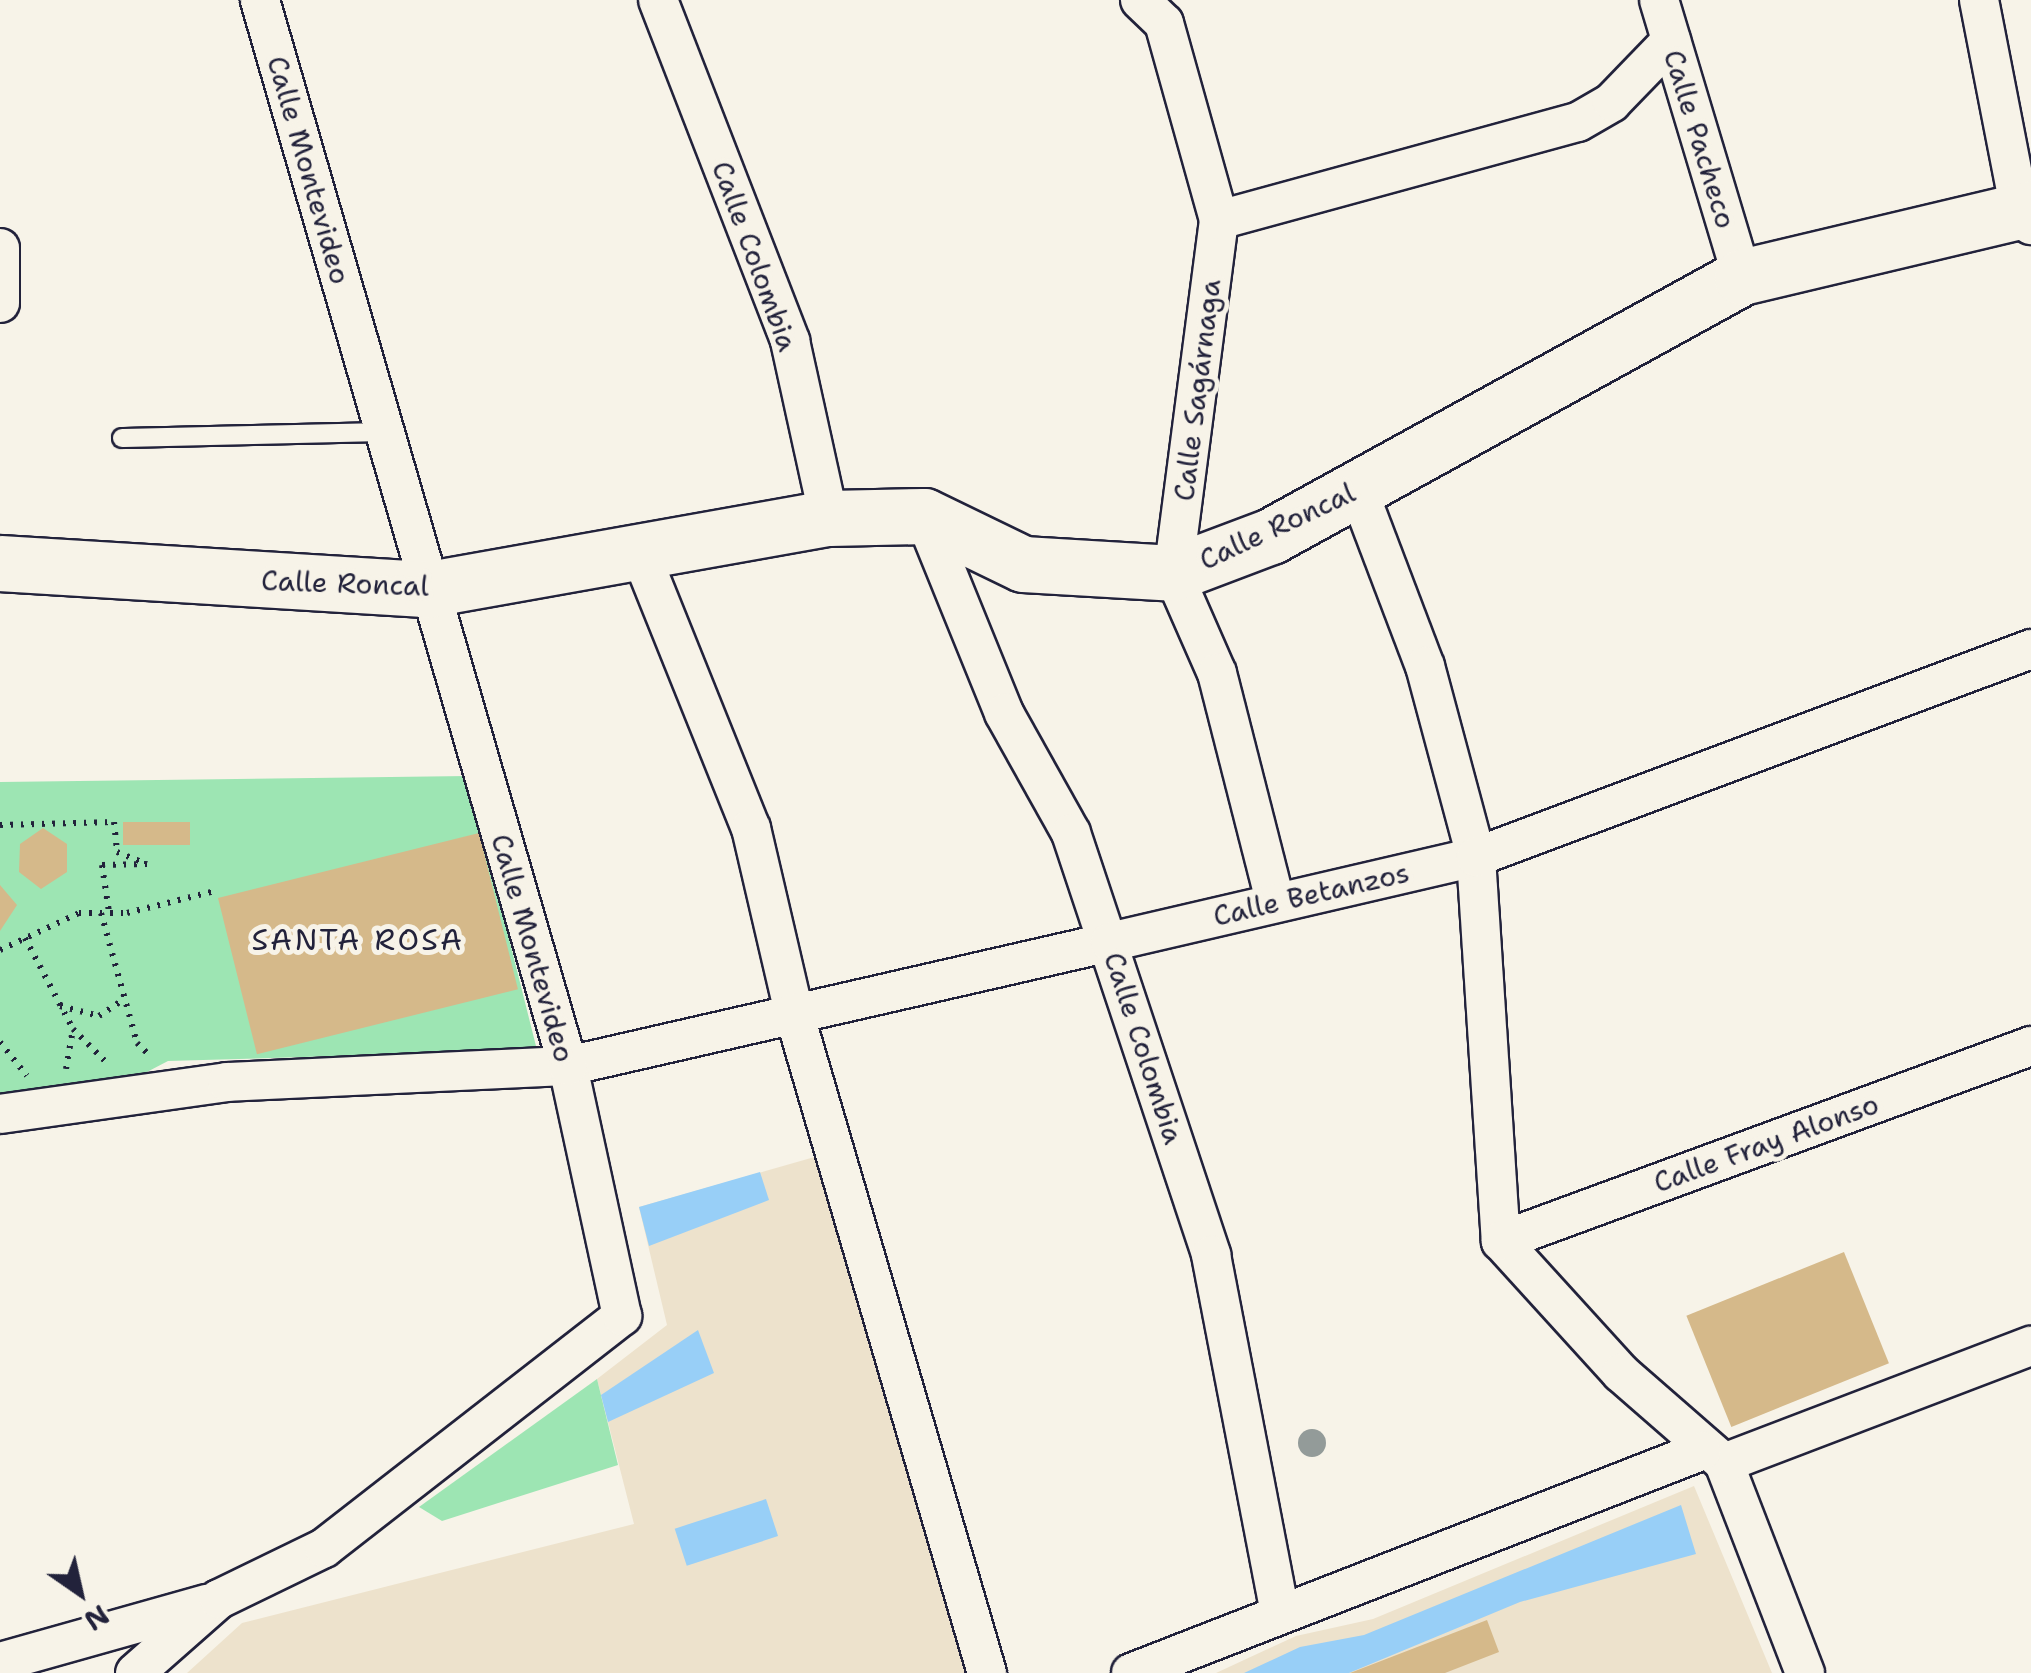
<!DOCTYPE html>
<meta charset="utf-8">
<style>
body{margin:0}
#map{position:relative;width:2031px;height:1673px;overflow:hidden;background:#f7f3e8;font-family:"Shantell Sans",sans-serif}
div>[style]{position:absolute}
.built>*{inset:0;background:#ede2cc}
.green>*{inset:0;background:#9de5b3}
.water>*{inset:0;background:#98cff7;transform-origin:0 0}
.building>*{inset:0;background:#d5b98a;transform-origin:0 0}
.path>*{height:6px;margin-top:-3px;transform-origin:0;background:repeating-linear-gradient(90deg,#22223b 0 2.5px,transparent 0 10.5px)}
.roads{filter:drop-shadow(2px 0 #22223b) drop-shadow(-2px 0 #22223b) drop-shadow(0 2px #22223b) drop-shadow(0 -2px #22223b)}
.lane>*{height:18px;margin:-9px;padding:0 9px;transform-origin:9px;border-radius:9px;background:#f7f3e8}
.street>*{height:38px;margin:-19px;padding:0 19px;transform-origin:19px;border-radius:19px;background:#f7f3e8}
.primary>*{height:55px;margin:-27.5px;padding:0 27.5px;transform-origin:27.5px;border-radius:27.5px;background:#f7f3e8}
.trees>*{width:28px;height:28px;margin:-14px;border-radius:50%;background:#939b99}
span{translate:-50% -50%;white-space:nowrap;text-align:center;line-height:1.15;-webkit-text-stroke:10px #f7f3e8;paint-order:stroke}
.street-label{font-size:28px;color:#22223b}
.neighbourhood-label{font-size:30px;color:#22223b;letter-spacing:2.5px}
.north{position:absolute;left:30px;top:1543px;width:100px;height:100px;-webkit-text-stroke:8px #f7f3e8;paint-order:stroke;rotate:146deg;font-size:28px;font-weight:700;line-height:40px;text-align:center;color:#22223b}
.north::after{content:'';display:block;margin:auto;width:35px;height:45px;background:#22223b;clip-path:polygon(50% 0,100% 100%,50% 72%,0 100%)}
</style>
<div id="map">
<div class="built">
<div style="clip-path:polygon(818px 1156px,969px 1673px,187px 1673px,242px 1623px,634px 1524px,597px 1379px,667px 1325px,639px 1207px)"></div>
<div style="clip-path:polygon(1694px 1486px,1772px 1673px,1216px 1673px,1296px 1636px,1373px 1619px)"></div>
</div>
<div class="green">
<div style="clip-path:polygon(468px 776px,537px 1050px,168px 1061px,145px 1073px,0 1095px,0 782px)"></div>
<div style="clip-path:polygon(597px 1379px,618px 1465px,442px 1521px,419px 1507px)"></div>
</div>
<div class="water">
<div style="clip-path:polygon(760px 1172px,769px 1200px,649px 1246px,639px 1207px)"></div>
<div style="clip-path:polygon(698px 1330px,714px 1373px,608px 1422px,601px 1395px)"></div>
<div style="left:766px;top:1499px;width:39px;height:96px;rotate:72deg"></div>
<div style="clip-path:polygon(1681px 1505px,1696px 1554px,1520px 1602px,1349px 1673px,1244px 1673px,1300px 1647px,1364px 1635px)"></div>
</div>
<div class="building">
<div style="left:190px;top:822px;width:23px;height:67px;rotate:90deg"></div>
<div style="clip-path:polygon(43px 828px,67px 844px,67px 872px,41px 889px,19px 872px,20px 844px)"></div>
<div style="left:479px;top:833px;width:161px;height:269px;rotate:76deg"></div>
<div style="clip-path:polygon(0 885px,17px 905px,0 931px)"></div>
<div style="left:1844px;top:1252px;width:120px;height:170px;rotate:68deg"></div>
<div style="clip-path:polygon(1487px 1620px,1499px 1652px,1445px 1673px,1350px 1673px)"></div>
</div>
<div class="path">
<div style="left:0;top:825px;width:114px;rotate:-1.5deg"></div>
<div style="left:114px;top:822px;width:30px;rotate:84deg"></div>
<div style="left:117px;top:852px;width:32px;rotate:22deg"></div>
<div style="left:147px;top:864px;width:45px;rotate:178.7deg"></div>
<div style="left:102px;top:865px;width:48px;rotate:81.5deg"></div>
<div style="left:101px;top:913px;width:135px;rotate:74.5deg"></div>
<div style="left:137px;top:1043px;width:18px;rotate:45deg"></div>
<div style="left:25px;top:938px;width:103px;rotate:62.2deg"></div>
<div style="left:73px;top:1029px;width:51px;rotate:45deg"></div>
<div style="left:0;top:950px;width:87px;rotate:-25.1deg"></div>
<div style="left:79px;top:913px;width:48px"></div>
<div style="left:127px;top:913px;width:87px;rotate:-14deg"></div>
<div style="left:60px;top:1006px;width:40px;rotate:14.4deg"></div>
<div style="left:99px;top:1016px;width:30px;rotate:-34deg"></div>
<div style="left:0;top:1042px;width:43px;rotate:51.5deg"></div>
<div style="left:66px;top:1069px;width:41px;rotate:-80.1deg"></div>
</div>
<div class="roads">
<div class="lane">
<div style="left:122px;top:438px;width:262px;rotate:-1.3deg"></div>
</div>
<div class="street">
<div style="left:658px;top:0;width:366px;rotate:68.8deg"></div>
<div style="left:790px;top:341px;width:181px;rotate:77.6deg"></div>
<div style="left:1140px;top:0;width:33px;rotate:44deg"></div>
<div style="left:1164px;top:23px;width:205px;rotate:74.4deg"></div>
<div style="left:1219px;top:220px;width:356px;rotate:97.4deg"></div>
<div style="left:1173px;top:573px;width:109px;rotate:66.3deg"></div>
<div style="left:1217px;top:673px;width:235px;rotate:75.7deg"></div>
<div style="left:1659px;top:0;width:289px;rotate:73.3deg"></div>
<div style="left:1979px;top:0;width:215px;rotate:79deg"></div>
<div style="left:2020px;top:211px;width:18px;rotate:52deg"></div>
<div style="left:1219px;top:220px;width:372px;rotate:-15.3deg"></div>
<div style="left:1578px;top:122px;width:39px;rotate:-30deg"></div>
<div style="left:1612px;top:102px;width:85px;rotate:-46deg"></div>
<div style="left:0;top:248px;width:55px;rotate:90deg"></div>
<div style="left:1358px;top:490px;width:188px;rotate:69.2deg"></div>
<div style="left:1425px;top:666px;width:198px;rotate:75deg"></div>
<div style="left:1476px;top:857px;width:385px;rotate:86.3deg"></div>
<div style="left:1501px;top:1241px;width:178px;rotate:47.7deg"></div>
<div style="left:1621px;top:1373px;width:137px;rotate:41.1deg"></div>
<div style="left:1724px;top:1463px;width:225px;rotate:68.9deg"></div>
<div style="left:924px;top:516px;width:213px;rotate:67.9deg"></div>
<div style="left:1004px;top:713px;width:137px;rotate:60.8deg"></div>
<div style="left:1071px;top:833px;width:445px;rotate:71.6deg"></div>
<div style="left:1211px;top:1255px;width:360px;rotate:79.1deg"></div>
<div style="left:639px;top:550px;width:300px;rotate:68.1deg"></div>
<div style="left:751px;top:828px;width:190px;rotate:76.9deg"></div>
<div style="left:794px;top:1013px;width:688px;rotate:73.7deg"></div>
<div style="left:0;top:1114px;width:229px;rotate:-8deg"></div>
<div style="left:227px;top:1082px;width:341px;rotate:-2.7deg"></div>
<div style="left:568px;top:1066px;width:556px;rotate:-12.89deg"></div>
<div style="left:1110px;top:942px;width:376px;rotate:-13.1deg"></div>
<div style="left:1476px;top:857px;width:593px;rotate:-20.54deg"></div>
<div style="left:1501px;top:1241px;width:565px;rotate:-20.2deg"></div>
<div style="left:1724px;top:1463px;width:329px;rotate:-20.9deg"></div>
<div style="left:0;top:1662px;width:215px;rotate:-15.7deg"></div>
<div style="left:135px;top:1673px;width:112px;rotate:-41.4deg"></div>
<div style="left:219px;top:1599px;width:117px;rotate:-25.9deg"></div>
<div style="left:324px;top:1548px;width:378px;rotate:-37.9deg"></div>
<div style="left:622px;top:1316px;width:256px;rotate:-102.2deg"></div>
<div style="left:568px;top:1066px;width:1110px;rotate:-106.12deg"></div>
<div style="left:1131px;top:1673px;width:612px;rotate:-21.28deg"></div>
</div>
<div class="primary">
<div style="left:0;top:563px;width:430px;rotate:3.5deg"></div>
<div style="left:429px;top:589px;width:406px;rotate:-10.1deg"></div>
<div style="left:829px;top:518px;width:95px;rotate:-1.2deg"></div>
<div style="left:924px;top:516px;width:110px;rotate:25.9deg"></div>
<div style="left:1023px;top:564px;width:150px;rotate:3.4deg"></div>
<div style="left:1173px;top:573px;width:105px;rotate:-20.7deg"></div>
<div style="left:1271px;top:536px;width:538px;rotate:-28.81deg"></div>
<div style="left:1742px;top:277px;width:297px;rotate:-13.4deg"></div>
</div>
</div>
<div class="trees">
<div style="left:1312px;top:1443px"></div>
</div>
<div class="street-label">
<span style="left:1700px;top:139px;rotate:73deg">Calle Pacheco</span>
<span style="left:309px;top:170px;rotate:74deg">Calle Montevideo</span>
<span style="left:755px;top:256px;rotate:70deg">Calle Colombia</span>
<span style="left:1197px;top:390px;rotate:-83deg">Calle Sagárnaga</span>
<span style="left:1277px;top:526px;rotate:-25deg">Calle Roncal</span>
<span style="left:345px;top:583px;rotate:2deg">Calle Roncal</span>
<span style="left:1311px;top:894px;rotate:-13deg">Calle Betanzos</span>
<span style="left:533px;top:948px;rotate:74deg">Calle Montevideo</span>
<span style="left:1144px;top:1048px;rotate:72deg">Calle Colombia</span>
<span style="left:1766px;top:1143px;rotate:-20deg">Calle Fray Alonso</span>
</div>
<div class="neighbourhood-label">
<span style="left:358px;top:940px">SANTA ROSA</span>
</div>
<div class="north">N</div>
</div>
